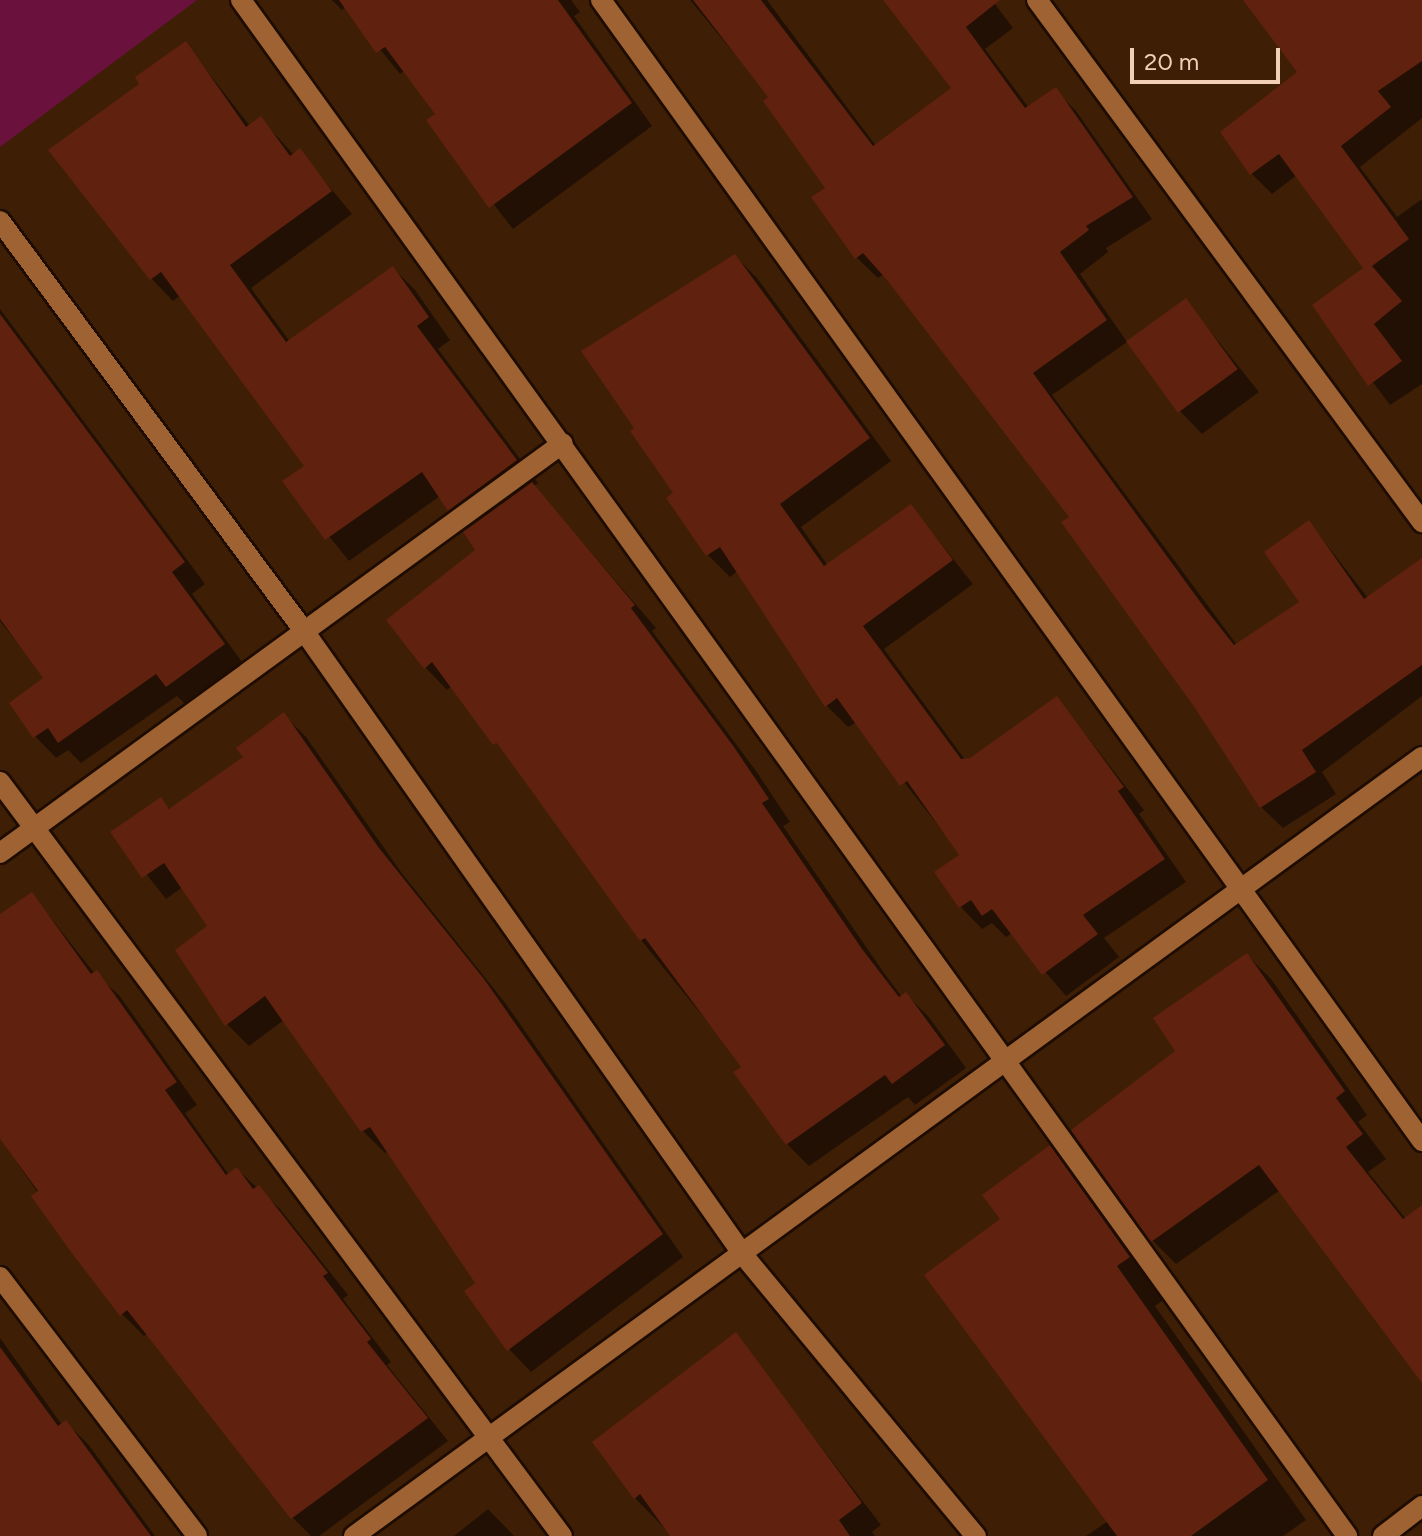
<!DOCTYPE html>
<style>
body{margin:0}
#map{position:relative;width:1422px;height:1536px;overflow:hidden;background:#3e1f06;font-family:Figtree,sans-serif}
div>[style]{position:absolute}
.green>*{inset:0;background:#6a123d}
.shadow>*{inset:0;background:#0007}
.building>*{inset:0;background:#60210e;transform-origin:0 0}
.roads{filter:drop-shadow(2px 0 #1e0c01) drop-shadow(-2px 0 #1e0c01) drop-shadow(0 2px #1e0c01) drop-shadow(0 -2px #1e0c01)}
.minor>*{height:20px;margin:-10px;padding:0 10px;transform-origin:10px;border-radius:10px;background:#9e6233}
span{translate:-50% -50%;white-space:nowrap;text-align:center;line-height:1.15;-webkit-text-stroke:6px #3e1f06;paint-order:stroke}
.scale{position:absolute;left:1130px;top:48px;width:150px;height:36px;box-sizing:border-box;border:4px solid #f2d0b8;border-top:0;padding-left:10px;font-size:24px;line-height:28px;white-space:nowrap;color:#f2d0b8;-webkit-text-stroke:6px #3e1f06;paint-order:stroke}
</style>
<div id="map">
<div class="green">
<div style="clip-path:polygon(0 0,197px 0,0 147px)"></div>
</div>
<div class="shadow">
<div style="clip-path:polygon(332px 0,571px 0,580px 12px,574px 16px,652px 126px,513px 229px,429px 121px,438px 114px,405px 70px,400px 74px,346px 7px,342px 10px)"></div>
<div style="clip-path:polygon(690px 0,767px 0,876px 146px,954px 89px,891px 0,992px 0,1013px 28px,985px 49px,1029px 108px,1055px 90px,1076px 111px,1152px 219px,1106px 248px,1108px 252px,1080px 274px,1127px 342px,1052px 395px,1237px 645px,1302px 602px,1309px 522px,1368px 598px,1422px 585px,1422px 696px,1322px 772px,1336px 794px,1283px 828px,1261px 807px,1071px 517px,884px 274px,878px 278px,856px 257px,828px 188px,771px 98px)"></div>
<div style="clip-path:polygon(1245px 0,1422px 0,1422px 118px,1360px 167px,1397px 217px,1422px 199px,1422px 384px,1390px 405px,1315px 305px,1366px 269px,1297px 175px,1272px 194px,1252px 174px,1300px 73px)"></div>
<div style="clip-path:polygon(186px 44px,250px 126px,261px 119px,294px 155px,300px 151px,352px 214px,251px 288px,290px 342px,393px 268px,415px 290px,450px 340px,438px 349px,538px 483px,534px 486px,656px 628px,652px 631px,756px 771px,790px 822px,783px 826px,884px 973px,902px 997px,905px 994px,928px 1016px,966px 1068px,915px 1105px,908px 1097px,809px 1166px,787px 1144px,744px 1067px,641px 940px,515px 764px,452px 686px,447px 690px,425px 667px,478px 551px,470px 530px,440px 496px,349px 561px,285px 482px,307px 466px,181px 295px,173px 301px,151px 278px,142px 84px)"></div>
<div style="clip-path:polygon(735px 256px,757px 278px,891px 461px,801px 527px,828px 566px,911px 506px,973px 584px,884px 649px,966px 761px,1057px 698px,1144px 810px,1139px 814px,1186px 882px,1104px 938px,1119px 957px,1066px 996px,1012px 933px,1006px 937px,992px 923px,982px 929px,960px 906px,962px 856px,857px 722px,848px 727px,826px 705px,738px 571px,730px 577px,708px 555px,676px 494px)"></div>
<div style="clip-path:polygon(1186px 301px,1259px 392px,1202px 434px,1180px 411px)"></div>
<div style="clip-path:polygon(0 309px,205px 584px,192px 594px,245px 666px,189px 708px,177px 696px,81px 763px,68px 750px,56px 758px,35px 736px,46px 679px,0 621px)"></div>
<div style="clip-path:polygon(284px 715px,306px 737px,401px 872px,506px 1004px,683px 1257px,531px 1372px,509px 1349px,477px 1284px,389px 1151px,385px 1153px,363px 1131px,284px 1020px,249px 1046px,227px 1024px,209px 927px,183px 887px,166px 899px,113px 832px,160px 800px,171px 810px,246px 758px)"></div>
<div style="clip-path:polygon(32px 894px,95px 974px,119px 995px,197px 1105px,185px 1113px,229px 1175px,237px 1169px,280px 1209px,348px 1295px,343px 1299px,391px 1362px,387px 1365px,448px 1441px,319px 1536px,311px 1536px,293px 1518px,148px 1333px,144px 1336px,122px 1314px,0 1138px,0 916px)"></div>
<div style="clip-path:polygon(1247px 955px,1271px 979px,1367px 1115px,1358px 1122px,1386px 1159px,1368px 1172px,1406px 1219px,1422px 1207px,1422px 1375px,1280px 1190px,1176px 1264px,1153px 1241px,1074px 1130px,1178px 1052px)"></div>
<div style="clip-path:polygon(1050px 1148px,1089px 1187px,1168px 1297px,1155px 1306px,1306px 1520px,1283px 1536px,1086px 1536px,1108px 1521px,1002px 1219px)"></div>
<div style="clip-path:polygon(735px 1335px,881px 1525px,872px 1532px,875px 1536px,672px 1536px,635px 1498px)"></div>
<div style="clip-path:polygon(0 1338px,62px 1425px,66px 1423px,88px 1444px,155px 1536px,0 1536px)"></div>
<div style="clip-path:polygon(488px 1509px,514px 1536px,454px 1536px)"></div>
</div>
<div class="building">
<div style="clip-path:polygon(339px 0,558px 0,632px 103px,489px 208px,426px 120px,435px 114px,385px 47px,376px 53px)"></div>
<div style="clip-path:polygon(693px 0,761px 0,873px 146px,951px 88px,883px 0,1000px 0,966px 27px,1025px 108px,1056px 87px,1133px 197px,1086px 226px,1089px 230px,1060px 252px,1107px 320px,1033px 373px,1204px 607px,1234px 645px,1299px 602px,1264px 552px,1309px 520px,1364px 599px,1422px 558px,1422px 665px,1302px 750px,1316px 772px,1260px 808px,1195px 708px,1061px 522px,1069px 517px,887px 280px,863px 253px,855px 259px,811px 197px,825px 188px,763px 101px,768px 97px)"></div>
<div style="clip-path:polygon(1243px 0,1422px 0,1422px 61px,1378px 91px,1391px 107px,1341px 146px,1409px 239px,1372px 266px,1402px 301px,1374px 324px,1402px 361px,1368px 386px,1312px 305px,1363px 268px,1279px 154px,1250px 175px,1220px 132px,1297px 72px)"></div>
<div style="clip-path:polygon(186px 41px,246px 127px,261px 116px,290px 156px,300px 148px,332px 191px,230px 265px,286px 342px,393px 266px,429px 317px,417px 326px,517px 460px,448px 511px,422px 472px,325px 540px,282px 481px,304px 466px,161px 272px,150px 280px,48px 150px,139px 84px,135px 77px)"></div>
<div style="clip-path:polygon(735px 254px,870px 438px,780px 504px,824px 566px,911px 504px,953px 560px,863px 626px,961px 759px,970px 758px,1057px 696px,1124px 787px,1118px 791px,1165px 859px,1083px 915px,1098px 934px,1042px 975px,992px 909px,982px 916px,971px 900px,959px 908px,934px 872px,959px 855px,907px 781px,900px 786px,837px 698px,825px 707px,720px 547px,706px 556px,666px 498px,673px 493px,630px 431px,634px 428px,581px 351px)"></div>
<div style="left:1186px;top:298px;width:88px;height:74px;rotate:54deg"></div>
<div style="clip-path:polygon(0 314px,185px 562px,172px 572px,225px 644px,166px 687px,156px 674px,58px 743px,48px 728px,33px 738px,9px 703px,43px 678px,0 619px)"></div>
<div style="clip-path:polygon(532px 482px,635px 605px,631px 608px,734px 747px,769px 799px,762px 803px,862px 949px,899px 997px,906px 992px,945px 1045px,892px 1084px,885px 1075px,786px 1145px,733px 1072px,741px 1067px,645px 938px,640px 941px,497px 743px,493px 745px,432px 662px,424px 669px,386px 620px,475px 550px,463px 532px)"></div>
<div style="clip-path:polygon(284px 712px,379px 848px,484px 979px,663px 1234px,507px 1351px,464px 1291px,475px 1283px,370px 1127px,361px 1132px,265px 996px,225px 1026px,175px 950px,207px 926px,164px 863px,142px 878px,110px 832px,161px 797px,169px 809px,243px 757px,236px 748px)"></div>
<div style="clip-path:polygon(32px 892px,91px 974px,97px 970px,177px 1082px,165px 1090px,226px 1175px,237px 1167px,253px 1189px,259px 1185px,328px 1273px,323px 1276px,371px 1339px,367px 1342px,428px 1418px,291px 1519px,127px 1310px,120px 1316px,71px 1252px,31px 1196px,38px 1191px,0 1139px,0 914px)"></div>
<div style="clip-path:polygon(1247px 953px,1345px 1091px,1336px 1098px,1363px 1134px,1346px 1147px,1403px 1219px,1422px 1205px,1422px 1383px,1259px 1165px,1151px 1242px,1071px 1130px,1175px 1051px,1153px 1018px)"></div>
<div style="clip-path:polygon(1050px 1145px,1130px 1257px,1117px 1266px,1268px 1480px,1191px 1536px,1117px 1536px,924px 1275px,1000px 1219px,982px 1195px)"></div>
<div style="clip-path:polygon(736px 1332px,862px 1503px,839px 1520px,850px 1536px,670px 1536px,640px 1494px,634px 1499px,592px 1442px)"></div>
<div style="clip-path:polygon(0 1347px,58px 1426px,66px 1420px,151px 1536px,0 1536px)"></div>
</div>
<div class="roads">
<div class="minor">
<div style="left:241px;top:0;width:1893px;rotate:54.24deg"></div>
<div style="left:601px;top:0;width:1406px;rotate:54.26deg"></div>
<div style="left:1037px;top:0;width:649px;rotate:53.59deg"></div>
<div style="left:0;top:221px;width:510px;rotate:53.44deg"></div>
<div style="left:304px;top:631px;width:764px;rotate:54.85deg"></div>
<div style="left:744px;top:1256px;width:364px;rotate:50.4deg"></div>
<div style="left:0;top:782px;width:940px;rotate:53.3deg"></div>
<div style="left:0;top:853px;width:696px;rotate:-36.06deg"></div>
<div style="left:0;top:1277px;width:325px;rotate:52.7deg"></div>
<div style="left:354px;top:1536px;width:1322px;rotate:-36.11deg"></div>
<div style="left:1383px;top:1536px;width:49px;rotate:-37.6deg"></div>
</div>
</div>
<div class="scale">20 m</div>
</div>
